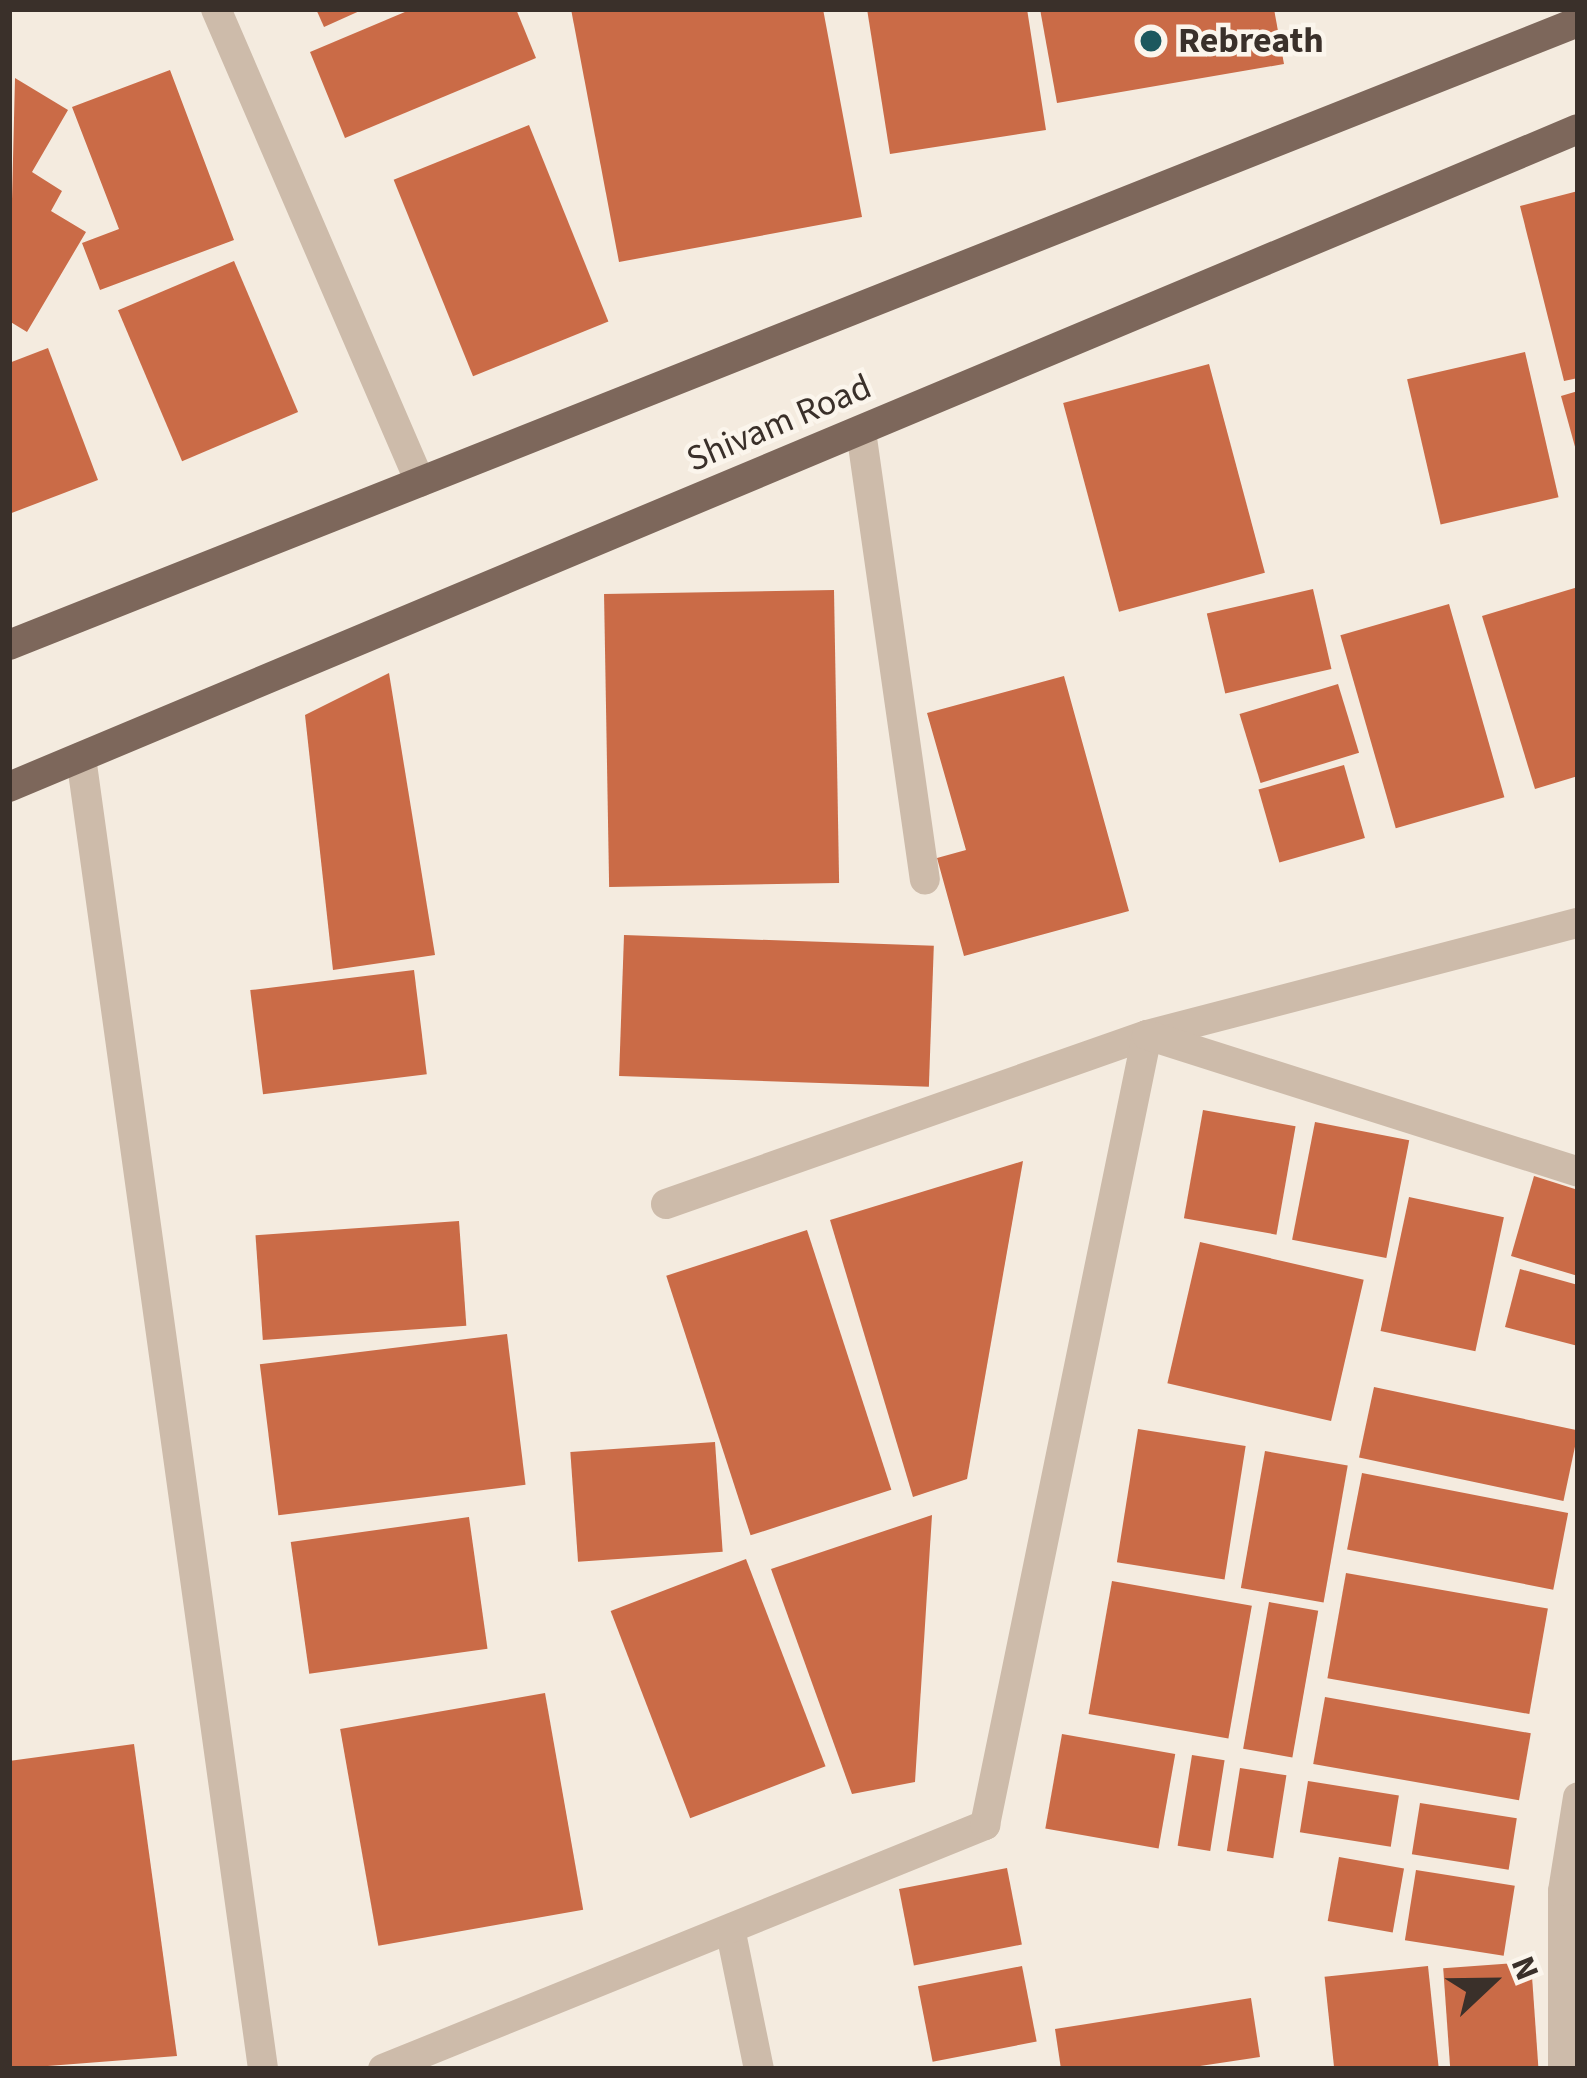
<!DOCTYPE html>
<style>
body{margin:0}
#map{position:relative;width:1587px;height:2078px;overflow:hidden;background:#f4ebdf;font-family:"Source Sans 3",sans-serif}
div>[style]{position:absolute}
.building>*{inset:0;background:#ca6b47;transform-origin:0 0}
.lane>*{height:30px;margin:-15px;padding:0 15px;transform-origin:15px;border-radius:15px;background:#cdbbaa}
.street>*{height:30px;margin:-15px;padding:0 15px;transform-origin:15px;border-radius:15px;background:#cdbbaa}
.primary>*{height:30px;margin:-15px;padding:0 15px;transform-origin:15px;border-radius:15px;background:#7d675b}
.dots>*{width:33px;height:33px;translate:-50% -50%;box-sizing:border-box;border:6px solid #fbf5ec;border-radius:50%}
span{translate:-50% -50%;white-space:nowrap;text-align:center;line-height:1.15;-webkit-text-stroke:9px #fbf5ec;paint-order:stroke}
.poi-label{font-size:36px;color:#3a302a;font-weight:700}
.left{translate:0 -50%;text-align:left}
.street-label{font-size:36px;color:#3a302a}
.frame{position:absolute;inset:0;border:12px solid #3a302a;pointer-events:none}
.north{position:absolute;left:1431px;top:1922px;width:120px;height:120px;-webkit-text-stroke:9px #fbf5ec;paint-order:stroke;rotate:68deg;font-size:33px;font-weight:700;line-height:48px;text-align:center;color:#3a302a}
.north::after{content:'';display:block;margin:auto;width:42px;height:54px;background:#3a302a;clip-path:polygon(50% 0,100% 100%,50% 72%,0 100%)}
</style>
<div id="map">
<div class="building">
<div style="clip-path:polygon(316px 9px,364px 9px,324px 27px)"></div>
<div style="clip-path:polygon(412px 9px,516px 9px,536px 58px,345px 138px,310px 52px)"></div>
<div style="clip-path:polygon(571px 9px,823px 9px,862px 217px,619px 262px)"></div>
<div style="clip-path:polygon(867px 9px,1027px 9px,1046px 130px,890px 154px)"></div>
<div style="clip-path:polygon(1040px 9px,1274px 9px,1284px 64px,1057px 103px)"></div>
<div style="clip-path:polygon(170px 70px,234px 240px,100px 290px,82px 243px,119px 229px,72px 107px)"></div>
<div style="clip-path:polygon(15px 78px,68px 110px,32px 172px,62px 191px,51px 211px,86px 232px,27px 332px,9px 321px)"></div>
<div style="left:529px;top:125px;width:212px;height:146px;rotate:68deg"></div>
<div style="clip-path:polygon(1578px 191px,1578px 378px,1564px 381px,1520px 206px)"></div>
<div style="left:234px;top:261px;width:164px;height:126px;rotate:67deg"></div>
<div style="clip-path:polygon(48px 348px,98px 480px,9px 514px,9px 363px)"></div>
<div style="left:1525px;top:352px;width:149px;height:121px;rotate:77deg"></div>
<div style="left:1209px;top:364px;width:216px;height:151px;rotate:75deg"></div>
<div style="clip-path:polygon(1578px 391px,1578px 454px,1577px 454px,1561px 396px)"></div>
<div style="clip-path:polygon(1578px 587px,1578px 776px,1535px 789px,1482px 616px)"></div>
<div style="left:1313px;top:589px;width:82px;height:109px;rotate:77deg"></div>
<div style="left:834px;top:590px;width:293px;height:230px;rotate:89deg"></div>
<div style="left:1449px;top:604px;width:201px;height:113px;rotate:74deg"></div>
<div style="clip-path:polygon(389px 673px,435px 955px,333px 970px,305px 715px)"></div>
<div style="clip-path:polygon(1064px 676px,1129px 911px,964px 956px,937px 858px,966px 850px,927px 713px)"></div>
<div style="left:1338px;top:684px;width:72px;height:103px;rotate:73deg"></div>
<div style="left:1344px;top:765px;width:76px;height:89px;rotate:74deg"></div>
<div style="left:624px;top:935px;width:310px;height:141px;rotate:2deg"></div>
<div style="left:414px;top:970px;width:105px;height:165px;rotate:83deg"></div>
<div style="left:1203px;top:1110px;width:94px;height:110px;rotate:10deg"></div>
<div style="left:1315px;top:1122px;width:96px;height:120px;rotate:11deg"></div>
<div style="clip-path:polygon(1023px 1161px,967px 1479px,913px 1497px,830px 1220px)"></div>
<div style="clip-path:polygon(1534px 1176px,1578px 1190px,1578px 1276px,1511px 1256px)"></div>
<div style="left:1409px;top:1197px;width:97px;height:137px;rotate:12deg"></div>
<div style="left:459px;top:1221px;width:105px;height:204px;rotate:86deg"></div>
<div style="left:807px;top:1230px;width:273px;height:148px;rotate:72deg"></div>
<div style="left:1200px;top:1242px;width:168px;height:145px;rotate:13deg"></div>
<div style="clip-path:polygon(1520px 1269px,1578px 1285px,1578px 1346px,1505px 1327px)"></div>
<div style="left:507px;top:1334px;width:152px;height:249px;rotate:83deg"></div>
<div style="left:1374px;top:1387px;width:209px;height:72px;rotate:12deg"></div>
<div style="left:1138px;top:1429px;width:109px;height:135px;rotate:9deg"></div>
<div style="left:715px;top:1442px;width:110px;height:145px;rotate:86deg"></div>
<div style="left:1265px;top:1451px;width:84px;height:139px;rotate:10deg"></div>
<div style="left:1362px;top:1473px;width:210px;height:78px;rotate:11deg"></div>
<div style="clip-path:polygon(932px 1515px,915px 1782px,852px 1794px,771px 1569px)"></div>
<div style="left:469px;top:1517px;width:133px;height:180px;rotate:82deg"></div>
<div style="left:746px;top:1559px;width:222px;height:145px;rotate:69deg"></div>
<div style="left:1346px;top:1573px;width:205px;height:107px;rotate:10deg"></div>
<div style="left:1112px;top:1581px;width:142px;height:135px;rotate:10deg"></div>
<div style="left:1269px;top:1602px;width:50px;height:149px;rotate:10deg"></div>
<div style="left:545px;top:1693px;width:220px;height:208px;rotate:80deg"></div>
<div style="left:1325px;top:1697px;width:209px;height:68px;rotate:10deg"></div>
<div style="left:1062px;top:1734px;width:115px;height:96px;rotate:10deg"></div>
<div style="clip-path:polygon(134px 1744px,177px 2056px,9px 2069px,9px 1761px)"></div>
<div style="left:1192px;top:1755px;width:33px;height:92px;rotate:9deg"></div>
<div style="left:1240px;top:1768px;width:47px;height:84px;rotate:9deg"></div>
<div style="left:1308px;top:1781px;width:92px;height:52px;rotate:9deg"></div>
<div style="left:1420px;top:1803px;width:98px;height:52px;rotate:9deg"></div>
<div style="left:1339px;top:1857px;width:66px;height:65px;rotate:10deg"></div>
<div style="left:1007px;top:1868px;width:78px;height:110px;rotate:79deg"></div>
<div style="left:1416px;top:1870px;width:100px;height:71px;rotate:9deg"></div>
<div style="left:1531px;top:1962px;width:107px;height:88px;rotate:86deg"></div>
<div style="left:1022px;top:1966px;width:77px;height:106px;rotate:79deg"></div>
<div style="left:1428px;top:1966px;width:103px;height:104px;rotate:84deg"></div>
<div style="clip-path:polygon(1251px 1998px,1260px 2057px,1180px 2069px,1061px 2069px,1055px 2029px)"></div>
</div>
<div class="lane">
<div style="left:861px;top:431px;width:453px;rotate:81.9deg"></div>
</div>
<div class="street">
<div style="left:216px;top:9px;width:515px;rotate:66.67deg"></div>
<div style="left:81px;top:757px;width:1325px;rotate:82.1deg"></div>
<div style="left:666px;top:1204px;width:510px;rotate:-19.36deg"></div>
<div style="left:1147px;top:1035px;width:445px;rotate:-14.6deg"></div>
<div style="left:731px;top:1933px;width:139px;rotate:78.4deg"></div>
<div style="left:383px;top:2069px;width:650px;rotate:-22.06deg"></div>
<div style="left:985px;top:1825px;width:806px;rotate:-78.41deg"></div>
<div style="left:1147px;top:1035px;width:452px;rotate:17.6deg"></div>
<div style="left:1563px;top:2069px;width:178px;rotate:-90deg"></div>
<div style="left:1563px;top:1891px;width:95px;rotate:-80.9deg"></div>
</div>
<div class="primary">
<div style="left:9px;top:645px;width:1688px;rotate:-21.66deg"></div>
<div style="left:9px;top:787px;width:1701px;rotate:-22.75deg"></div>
</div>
<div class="dots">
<div style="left:1151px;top:41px;background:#1d585e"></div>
</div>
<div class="poi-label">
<span class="left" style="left:1178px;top:41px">Rebreath</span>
</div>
<div class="street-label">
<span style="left:779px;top:423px;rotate:-23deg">Shivam Road</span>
</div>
<div class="frame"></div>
<div class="north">N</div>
</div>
